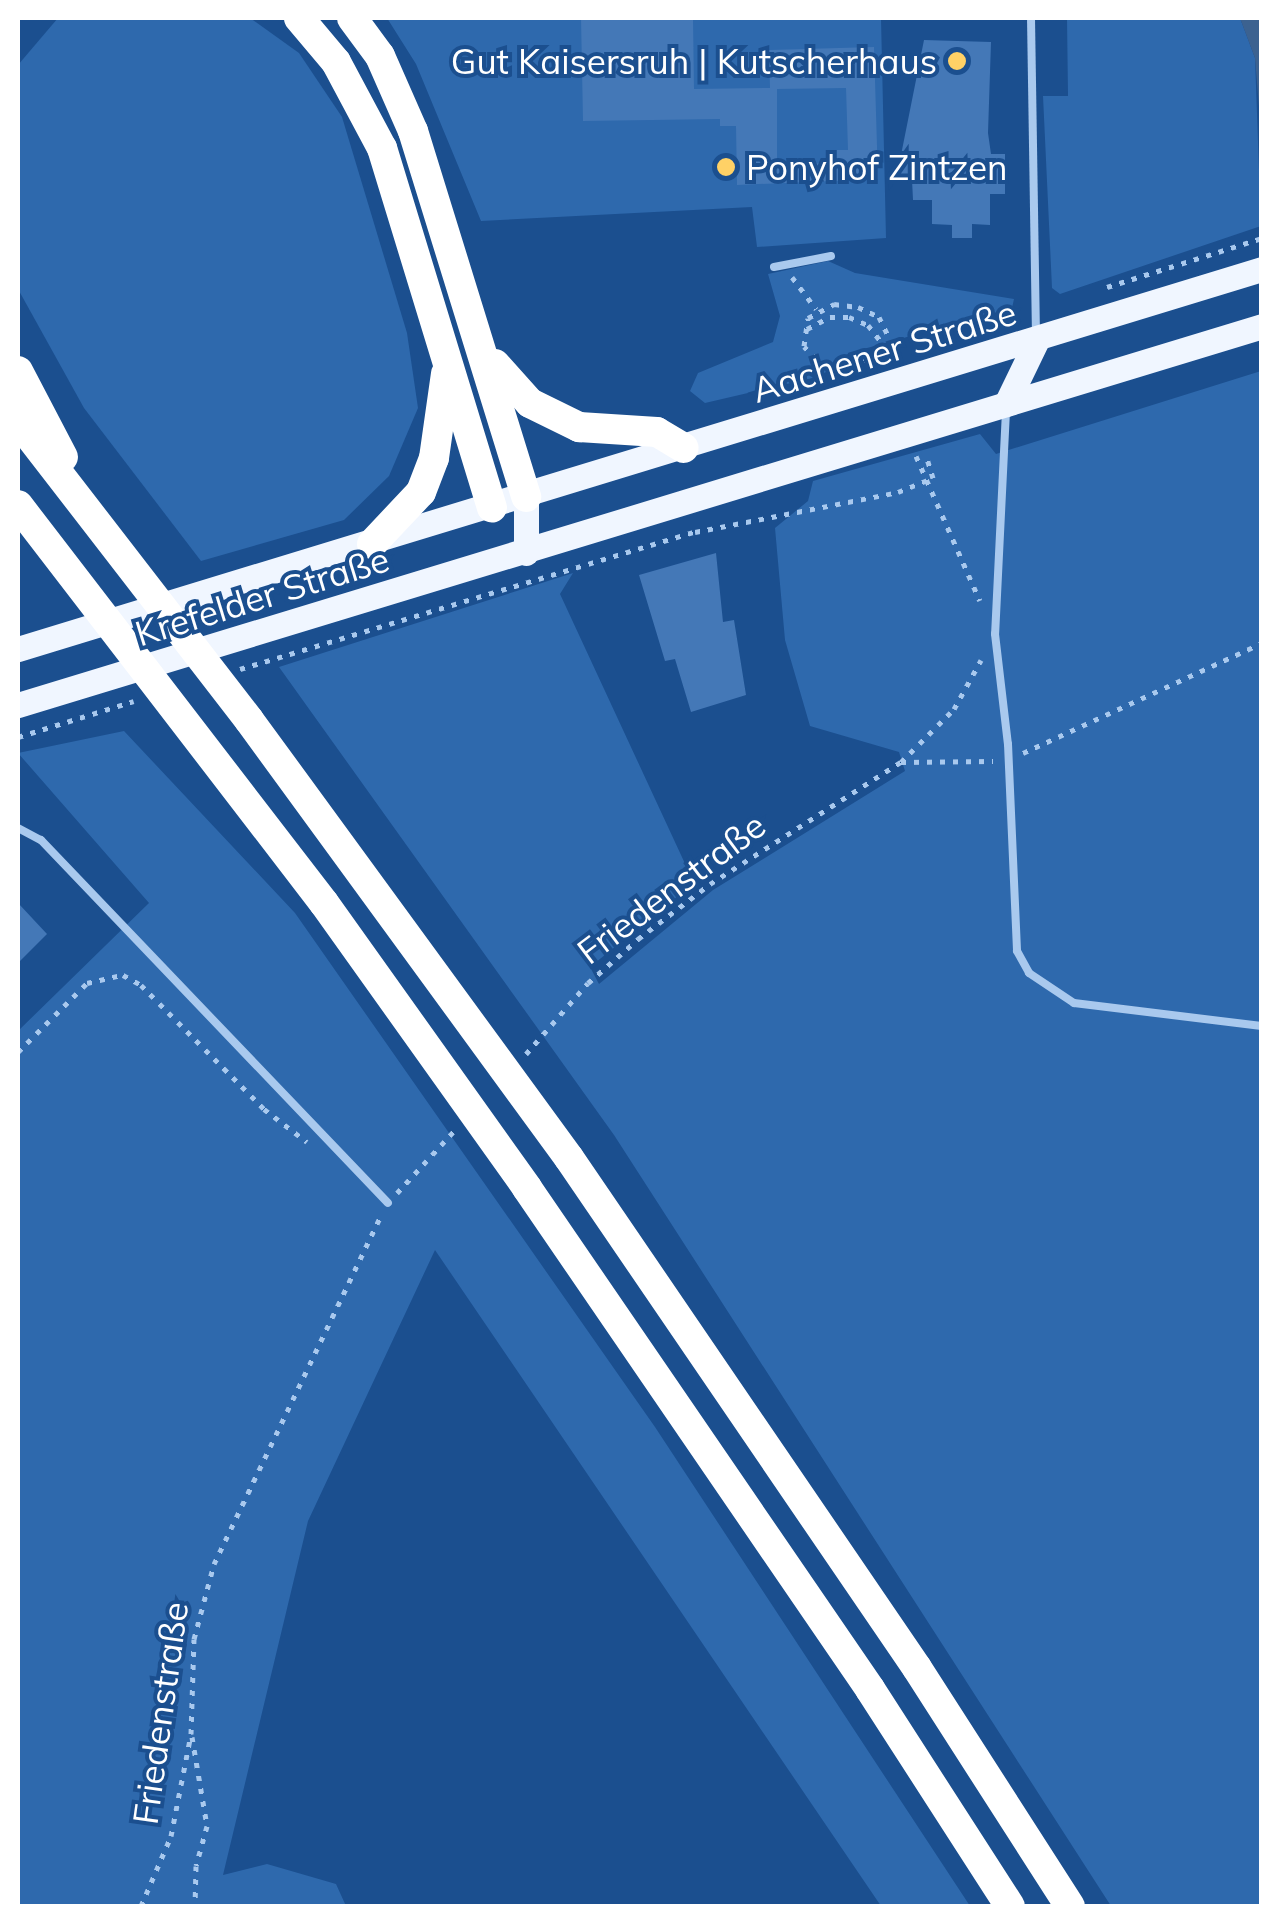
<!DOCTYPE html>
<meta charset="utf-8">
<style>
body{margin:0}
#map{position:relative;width:1279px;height:1924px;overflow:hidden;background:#1b4f8f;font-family:Mulish,sans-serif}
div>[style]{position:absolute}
.green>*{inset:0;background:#2e69ad}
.water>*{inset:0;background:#3c6290}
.building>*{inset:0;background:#4478b7}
.path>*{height:5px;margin-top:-2.5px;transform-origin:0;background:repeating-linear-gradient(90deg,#a9c9ee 0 5px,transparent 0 13px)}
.lane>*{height:8px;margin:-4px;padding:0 4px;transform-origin:4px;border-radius:4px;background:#a9c9ee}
.primary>*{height:25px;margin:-12.5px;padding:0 12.5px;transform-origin:12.5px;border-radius:12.5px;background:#f0f6ff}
.highway>*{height:30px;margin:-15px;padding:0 15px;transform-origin:15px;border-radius:15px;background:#fff}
.dots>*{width:28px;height:28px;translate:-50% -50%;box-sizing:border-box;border:5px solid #1b4f8f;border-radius:50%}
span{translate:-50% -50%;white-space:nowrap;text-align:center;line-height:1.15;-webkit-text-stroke:8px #1b4f8f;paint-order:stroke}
.poi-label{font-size:35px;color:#fff}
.right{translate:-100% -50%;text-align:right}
.left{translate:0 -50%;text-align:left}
.street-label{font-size:35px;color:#fff}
.frame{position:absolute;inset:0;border:20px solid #fff;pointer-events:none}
</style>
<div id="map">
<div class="green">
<div style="clip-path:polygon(58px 18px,250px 18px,299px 53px,342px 117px,407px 333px,418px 408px,389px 476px,344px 520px,201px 561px,84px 408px,18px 289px,18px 65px)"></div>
<div style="clip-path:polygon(387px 18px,881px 18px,886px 238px,757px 247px,752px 207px,481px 221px,416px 64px)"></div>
<div style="clip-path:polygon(1067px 18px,1240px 18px,1255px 58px,1261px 226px,1060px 294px,1052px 288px,1043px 96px,1068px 96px)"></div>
<div style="clip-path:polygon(828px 261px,855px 273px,1014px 299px,1012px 308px,849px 353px,821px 376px,705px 403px,690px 391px,698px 373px,773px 342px,780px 316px,768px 274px)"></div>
<div style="clip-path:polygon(1261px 371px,1261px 1906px,1111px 1906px,614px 1135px,279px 667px,573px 573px,560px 594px,694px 883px,590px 967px,599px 984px,713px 890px,905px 771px,899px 752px,810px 726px,785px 640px,775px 528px,808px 501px,813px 481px,980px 434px,996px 454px)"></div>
<div style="clip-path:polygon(124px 731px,295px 913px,655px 1427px,970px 1906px,881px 1906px,435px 1250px,308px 1521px,223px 1875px,267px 1864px,336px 1884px,346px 1906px,18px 1906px,18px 1031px,149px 903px,18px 753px)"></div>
</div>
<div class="water">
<div style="clip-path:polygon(1240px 18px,1261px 18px,1261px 131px,1255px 58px)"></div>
</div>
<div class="building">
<div style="clip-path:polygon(evenodd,581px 18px,693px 18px,694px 89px,770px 88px,769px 50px,874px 47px,878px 179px,737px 185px,736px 126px,720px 126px,720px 119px,583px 121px,581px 18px,846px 88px,848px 150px,837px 150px,837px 163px,777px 164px,777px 89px,846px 88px)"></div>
<div style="clip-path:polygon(924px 40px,991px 42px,988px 133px,991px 154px,1005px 154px,1005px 194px,990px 194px,990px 225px,972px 224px,972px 238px,952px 238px,952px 225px,932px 224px,932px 200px,913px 200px,912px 180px,896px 180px)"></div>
<div style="clip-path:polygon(716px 553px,723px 622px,734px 620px,746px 695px,691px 712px,675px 659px,665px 661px,639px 575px)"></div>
<div style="clip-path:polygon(18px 903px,47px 934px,18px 963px)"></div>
</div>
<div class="path">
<div style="left:792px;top:277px;width:40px;rotate:53deg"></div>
<div style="left:1107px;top:287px;width:163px;rotate:-17.5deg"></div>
<div style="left:807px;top:329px;width:26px;rotate:-28deg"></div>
<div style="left:830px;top:317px;width:19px"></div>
<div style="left:849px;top:317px;width:21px;rotate:23deg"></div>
<div style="left:868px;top:325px;width:23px;rotate:52deg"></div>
<div style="left:881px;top:356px;width:57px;rotate:167.9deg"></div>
<div style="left:825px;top:368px;width:30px;rotate:-134deg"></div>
<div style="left:804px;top:346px;width:28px;rotate:-82deg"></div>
<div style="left:808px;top:318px;width:30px;rotate:-28deg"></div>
<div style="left:834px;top:304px;width:24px;rotate:7deg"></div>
<div style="left:858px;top:307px;width:23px;rotate:25deg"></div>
<div style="left:879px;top:317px;width:25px;rotate:64deg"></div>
<div style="left:916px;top:456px;width:158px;rotate:66.2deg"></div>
<div style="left:240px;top:669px;width:475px;rotate:-16.8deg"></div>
<div style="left:695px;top:532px;width:207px;rotate:-11.1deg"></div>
<div style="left:898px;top:492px;width:38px;rotate:-22deg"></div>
<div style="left:933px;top:478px;width:24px;rotate:-107deg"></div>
<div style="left:18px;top:737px;width:121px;rotate:-17.2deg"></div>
<div style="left:1023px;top:753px;width:263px;rotate:-24.7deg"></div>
<div style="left:901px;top:762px;width:92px;rotate:-0.6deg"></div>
<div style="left:18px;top:1052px;width:98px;rotate:-45deg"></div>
<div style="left:87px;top:983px;width:37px;rotate:-13deg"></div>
<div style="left:123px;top:975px;width:21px;rotate:29deg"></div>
<div style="left:141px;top:985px;width:175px;rotate:45.2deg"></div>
<div style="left:264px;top:1109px;width:54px;rotate:37.5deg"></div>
<div style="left:526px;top:1054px;width:94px;rotate:-48.9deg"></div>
<div style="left:588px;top:983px;width:67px;rotate:-41.3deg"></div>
<div style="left:638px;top:939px;width:91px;rotate:-37.4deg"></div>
<div style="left:710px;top:884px;width:227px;rotate:-32.6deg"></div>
<div style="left:901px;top:762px;width:75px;rotate:-45deg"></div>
<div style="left:954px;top:709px;width:56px;rotate:-61.1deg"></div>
<div style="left:397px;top:1193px;width:84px;rotate:-47.4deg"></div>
<div style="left:192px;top:1737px;width:90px;rotate:80.4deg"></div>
<div style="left:207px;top:1826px;width:41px;rotate:105.4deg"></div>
<div style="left:196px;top:1866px;width:40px;rotate:91.4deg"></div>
<div style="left:141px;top:1906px;width:76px;rotate:-66.8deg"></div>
<div style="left:171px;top:1836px;width:104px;rotate:-78.9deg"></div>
<div style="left:191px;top:1734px;width:95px;rotate:-88.2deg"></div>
<div style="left:194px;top:1639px;width:78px;rotate:-75.1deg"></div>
<div style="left:214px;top:1564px;width:388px;rotate:-64.4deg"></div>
</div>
<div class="lane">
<div style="left:1031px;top:18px;width:315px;rotate:89.1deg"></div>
<div style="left:774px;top:267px;width:58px;rotate:-10.9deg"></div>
<div style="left:1006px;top:411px;width:223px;rotate:92.8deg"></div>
<div style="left:995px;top:634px;width:111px;rotate:83.3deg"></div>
<div style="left:1008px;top:744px;width:207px;rotate:87.5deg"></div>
<div style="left:1017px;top:951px;width:25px;rotate:61deg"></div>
<div style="left:1029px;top:973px;width:54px;rotate:33.7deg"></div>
<div style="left:1074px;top:1003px;width:189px;rotate:7deg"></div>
<div style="left:18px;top:828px;width:26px;rotate:28deg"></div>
<div style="left:41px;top:840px;width:502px;rotate:46.29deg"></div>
</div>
<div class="primary">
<div style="left:1006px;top:404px;width:71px;rotate:-64.2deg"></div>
<div style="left:526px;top:553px;width:56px;rotate:-90deg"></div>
<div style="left:18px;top:649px;width:1301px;rotate:-16.99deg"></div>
<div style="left:18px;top:705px;width:1300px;rotate:-16.94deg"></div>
</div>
<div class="highway">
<div style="left:299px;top:18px;width:57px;rotate:49.9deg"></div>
<div style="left:336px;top:62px;width:98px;rotate:61.9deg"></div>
<div style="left:382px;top:148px;width:376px;rotate:73deg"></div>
<div style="left:352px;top:18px;width:47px;rotate:53.6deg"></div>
<div style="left:380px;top:56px;width:82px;rotate:66.3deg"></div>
<div style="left:413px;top:131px;width:383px;rotate:72.8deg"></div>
<div style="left:495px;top:364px;width:52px;rotate:48.1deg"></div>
<div style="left:530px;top:403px;width:55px;rotate:26.1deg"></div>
<div style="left:579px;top:427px;width:78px;rotate:3.7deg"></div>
<div style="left:657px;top:432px;width:31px;rotate:31deg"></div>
<div style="left:18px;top:371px;width:97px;rotate:62.4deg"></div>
<div style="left:18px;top:421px;width:378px;rotate:52.3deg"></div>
<div style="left:249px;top:720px;width:542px;rotate:53.85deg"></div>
<div style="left:569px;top:1158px;width:617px;rotate:55.69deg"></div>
<div style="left:917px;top:1668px;width:283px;rotate:57.3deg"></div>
<div style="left:18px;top:505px;width:502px;rotate:52.45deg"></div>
<div style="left:324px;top:903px;width:350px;rotate:54.5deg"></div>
<div style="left:527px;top:1188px;width:607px;rotate:55.6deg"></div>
<div style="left:870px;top:1689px;width:258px;rotate:57.2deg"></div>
<div style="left:372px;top:544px;width:71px;rotate:-46.7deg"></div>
<div style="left:421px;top:492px;width:36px;rotate:-69deg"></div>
<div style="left:434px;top:458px;width:85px;rotate:-81.9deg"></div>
</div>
<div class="dots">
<div style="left:957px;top:61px;background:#ffd166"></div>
<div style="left:726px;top:167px;background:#ffd166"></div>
</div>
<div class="poi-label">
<span class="right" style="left:937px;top:61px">Gut Kaisersruh | Kutscherhaus</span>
<span class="left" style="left:746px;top:167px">Ponyhof Zintzen</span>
</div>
<div class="street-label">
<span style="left:884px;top:351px;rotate:-17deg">Aachener Straße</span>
<span style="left:262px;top:596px;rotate:-17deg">Krefelder Straße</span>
<span style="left:671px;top:888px;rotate:-37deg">Friedenstraße</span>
<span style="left:160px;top:1713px;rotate:-82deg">Friedenstraße</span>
</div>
<div class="frame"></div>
</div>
